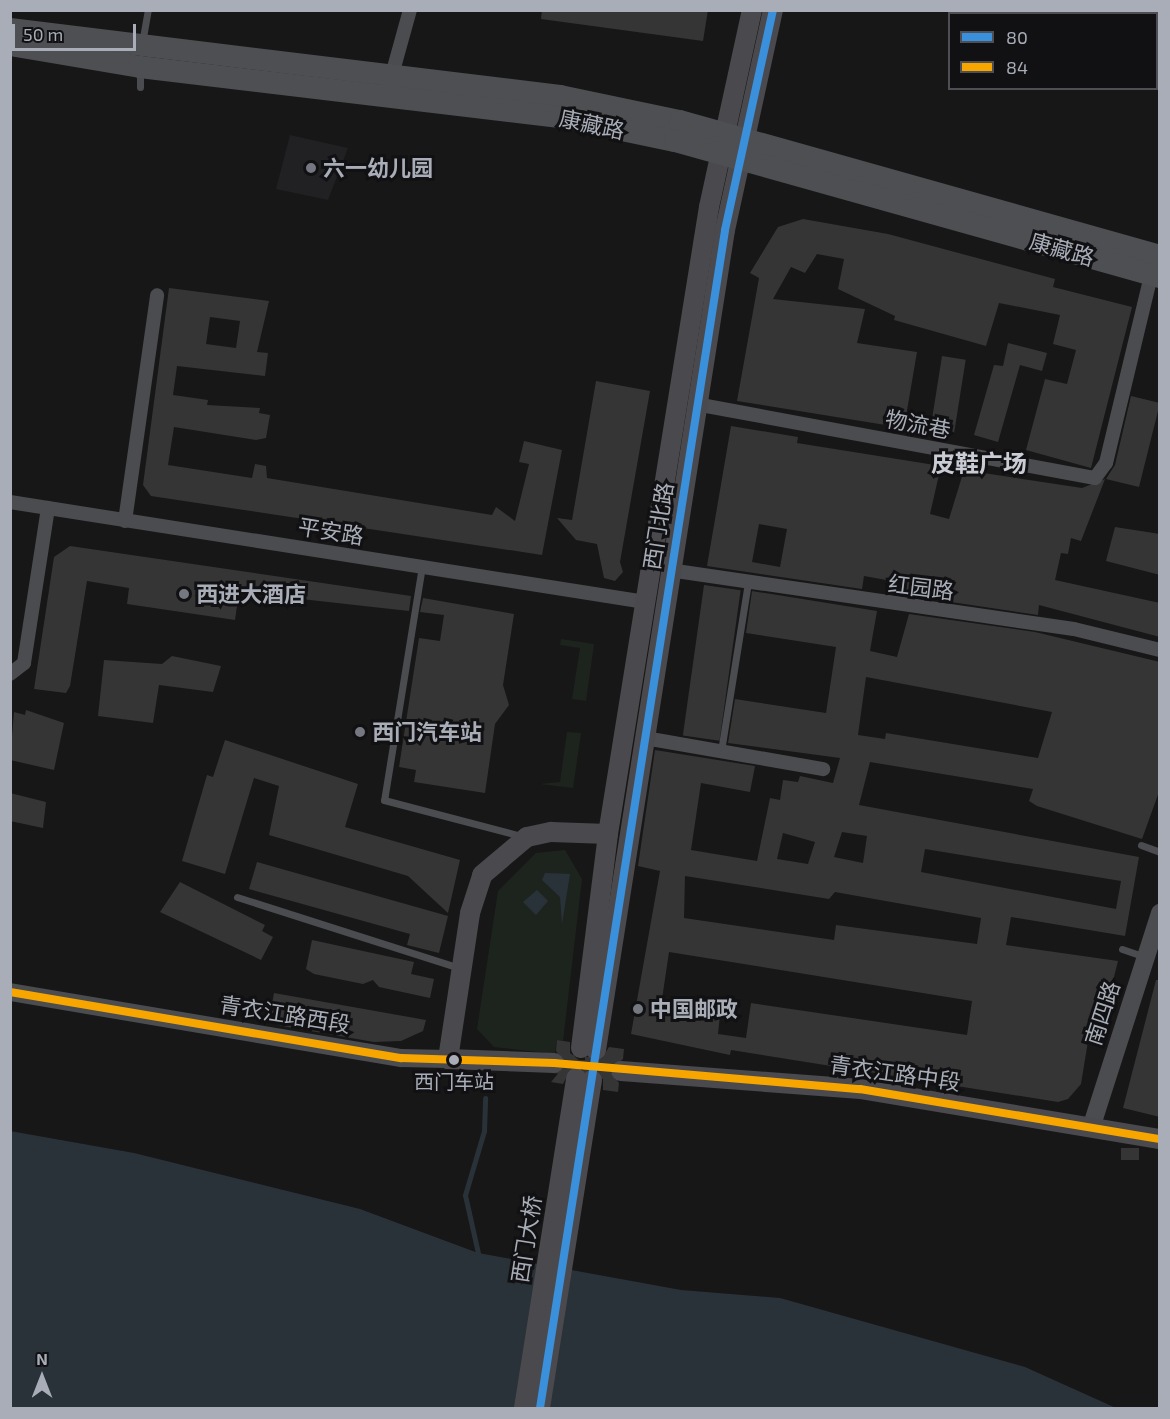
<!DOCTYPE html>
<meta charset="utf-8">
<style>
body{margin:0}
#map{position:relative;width:1170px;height:1419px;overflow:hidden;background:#171717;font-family:"Exo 2","Noto Sans SC",sans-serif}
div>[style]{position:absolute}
.built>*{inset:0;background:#212123}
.green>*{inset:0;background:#1d241e}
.water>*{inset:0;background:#2a3239}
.stream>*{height:5px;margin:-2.5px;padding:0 2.5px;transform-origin:2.5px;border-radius:2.5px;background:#2a3239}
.building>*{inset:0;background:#353536;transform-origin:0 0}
.secondary-tunnel>*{height:20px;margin-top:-10px;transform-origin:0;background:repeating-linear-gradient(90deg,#343537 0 20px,transparent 0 30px)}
.service>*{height:7px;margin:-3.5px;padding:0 3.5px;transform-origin:3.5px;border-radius:3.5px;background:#4b4c50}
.minor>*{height:14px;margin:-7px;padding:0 7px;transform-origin:7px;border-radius:7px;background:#4b4c50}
.tertiary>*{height:18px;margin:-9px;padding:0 9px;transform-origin:9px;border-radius:9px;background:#4b4c50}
.secondary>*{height:20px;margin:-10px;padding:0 10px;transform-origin:10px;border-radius:10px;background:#4a4a4e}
.primary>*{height:22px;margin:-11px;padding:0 11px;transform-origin:11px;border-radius:11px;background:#4d4f52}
.bus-1>*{height:8px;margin:-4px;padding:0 4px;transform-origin:4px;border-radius:4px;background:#3a90db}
.bus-2>*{height:8px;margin:-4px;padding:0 4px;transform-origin:4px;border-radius:4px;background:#f7a600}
.dots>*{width:16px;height:16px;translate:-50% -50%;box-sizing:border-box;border:3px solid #111113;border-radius:50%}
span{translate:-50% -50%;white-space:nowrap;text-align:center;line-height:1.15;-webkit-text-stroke:6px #111113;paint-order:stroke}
.bus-label{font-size:20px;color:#a8adb8}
.street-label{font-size:22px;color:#a8adb8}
.poi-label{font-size:22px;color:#a8adb8;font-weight:700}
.left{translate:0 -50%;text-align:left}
.neighbourhood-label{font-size:24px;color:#c9ccd4;font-weight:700}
.frame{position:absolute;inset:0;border:12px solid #a8adb8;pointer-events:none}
.legend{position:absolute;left:948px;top:12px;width:210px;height:78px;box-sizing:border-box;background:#111113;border:2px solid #4d4f55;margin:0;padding:8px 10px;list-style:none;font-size:18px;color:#a8adb8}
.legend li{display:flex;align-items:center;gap:12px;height:30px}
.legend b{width:30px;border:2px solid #4d4f55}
.north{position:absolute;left:12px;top:1347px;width:60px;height:60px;-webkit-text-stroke:4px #111113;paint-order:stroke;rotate:0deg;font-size:16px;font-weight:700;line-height:24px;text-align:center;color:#a8adb8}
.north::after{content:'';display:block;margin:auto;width:21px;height:27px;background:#a8adb8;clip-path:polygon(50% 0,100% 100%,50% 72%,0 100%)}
.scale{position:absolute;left:12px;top:24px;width:124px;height:27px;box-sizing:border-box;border:3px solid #a8adb8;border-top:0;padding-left:8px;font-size:18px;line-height:21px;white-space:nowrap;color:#a8adb8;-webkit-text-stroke:4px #111113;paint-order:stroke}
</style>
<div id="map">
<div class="built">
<div style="clip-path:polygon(290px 135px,348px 148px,328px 200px,276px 189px)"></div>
</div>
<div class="green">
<div style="clip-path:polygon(561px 639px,594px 644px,586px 701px,572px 699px,580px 648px,560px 645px)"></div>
<div style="clip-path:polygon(567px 732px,581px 733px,573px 788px,540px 784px,560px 782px)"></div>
<div style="clip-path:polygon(565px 850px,582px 879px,563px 1041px,557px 1040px,555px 1054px,494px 1047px,477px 1029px,498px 891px,536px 853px)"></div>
</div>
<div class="water">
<div style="clip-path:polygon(545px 873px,570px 874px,562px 924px,560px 897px,542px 880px)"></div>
<div style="clip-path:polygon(537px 890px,548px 901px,536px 915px,523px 902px)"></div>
<div style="clip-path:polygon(10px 1131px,134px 1153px,360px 1209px,478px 1253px,681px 1290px,780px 1298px,1025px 1367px,1116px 1408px,11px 1408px)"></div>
</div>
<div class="stream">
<div style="left:478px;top:1253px;width:59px;rotate:-102.6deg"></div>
<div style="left:465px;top:1195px;width:67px;rotate:-73.5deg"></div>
<div style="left:484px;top:1131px;width:33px;rotate:-88deg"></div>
</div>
<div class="building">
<div style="clip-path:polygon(542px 10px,708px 10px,703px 41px,541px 19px)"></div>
<div style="clip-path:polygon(803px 219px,888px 234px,1055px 279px,1053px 287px,1132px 307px,1091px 468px,1026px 450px,1045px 379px,1067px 384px,1076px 350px,1053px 344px,1060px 315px,999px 303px,986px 346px,894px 320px,895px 316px,838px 289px,844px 259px,817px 254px,805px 273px,791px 267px,773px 299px,865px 309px,857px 343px,917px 352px,904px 428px,737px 401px,759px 278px,750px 273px,778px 227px)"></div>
<div style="clip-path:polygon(evenodd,169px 288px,269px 301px,257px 352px,268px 353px,265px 376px,177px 366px,173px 395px,208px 400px,207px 405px,260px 408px,259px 413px,270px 415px,266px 438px,256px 440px,174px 427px,168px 465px,252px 478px,255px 464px,266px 466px,267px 478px,492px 515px,496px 507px,515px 521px,529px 464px,519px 462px,524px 441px,562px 450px,542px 555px,151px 496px,143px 485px,169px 288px,210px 317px,240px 321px,236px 348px,206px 344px,210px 317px)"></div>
<div style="clip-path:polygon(1008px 343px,1047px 353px,1042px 371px,1020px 365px,998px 442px,974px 435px,994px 365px,1003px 366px)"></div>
<div style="left:942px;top:356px;width:24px;height:75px;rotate:9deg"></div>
<div style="clip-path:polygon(596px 381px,650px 391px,620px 562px,623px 572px,615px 581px,604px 578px,597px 544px,576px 540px,557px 518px,572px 520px)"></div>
<div style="clip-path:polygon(1131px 396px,1160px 403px,1139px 487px,1106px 479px,1115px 465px)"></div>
<div style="clip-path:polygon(evenodd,731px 426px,798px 437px,797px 443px,941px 466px,930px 514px,949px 519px,964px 470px,1082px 488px,1105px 479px,1081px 541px,1071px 538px,1068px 554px,1061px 553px,1055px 580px,1160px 603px,1160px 637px,1039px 605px,1038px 615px,911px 596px,901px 593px,903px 583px,864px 576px,862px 589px,707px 566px,731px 426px,759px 524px,787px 529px,780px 567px,752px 562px,759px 524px)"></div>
<div style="clip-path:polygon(1115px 527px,1160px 534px,1160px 575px,1106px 561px)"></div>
<div style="clip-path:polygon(70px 546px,411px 596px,409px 611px,239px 592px,235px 620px,127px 604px,129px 588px,87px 581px,70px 686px,66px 693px,34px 689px,54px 557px)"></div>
<div style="left:704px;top:585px;width:37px;height:152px;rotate:8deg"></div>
<div style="clip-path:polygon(evenodd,752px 591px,877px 611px,870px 651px,897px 657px,909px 614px,1035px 632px,1160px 662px,1160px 789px,1142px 839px,1037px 806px,1029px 801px,1033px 789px,870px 762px,859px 805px,1139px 857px,1125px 936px,1011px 917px,1006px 945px,1118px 961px,1100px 1033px,1089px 1035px,1081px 1084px,1068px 1099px,1058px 1102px,731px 1050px,730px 1055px,631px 1034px,660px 871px,638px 866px,655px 750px,755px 766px,750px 792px,701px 783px,691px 850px,757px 861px,770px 798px,780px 800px,783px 780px,798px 782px,800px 776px,833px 783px,840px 758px,728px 743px,735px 699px,826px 713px,833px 667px,836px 647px,746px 633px,752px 591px,866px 677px,1052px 712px,1038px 758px,886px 733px,885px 739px,858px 735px,866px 677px,752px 591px,842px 832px,867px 836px,863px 863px,834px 857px,842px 832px,752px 591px,783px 833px,815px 842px,808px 864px,777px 859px,783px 833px,752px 591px,925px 849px,1121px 881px,1116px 909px,921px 872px,925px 849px,752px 591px,685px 876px,829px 899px,835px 892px,981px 918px,977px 944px,836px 925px,834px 940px,684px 918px,685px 876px,752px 591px,669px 952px,972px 1001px,967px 1035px,751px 1003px,746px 1038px,718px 1034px,720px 1015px,661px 1006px,669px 952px)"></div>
<div style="clip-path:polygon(423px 598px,514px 614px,503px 685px,509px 705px,495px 724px,485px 793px,414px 782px,416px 770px,399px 767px,419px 638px,440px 641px,444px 615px,420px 612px)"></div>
<div style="clip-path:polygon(172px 656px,221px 666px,213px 692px,159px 685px,153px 723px,98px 716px,104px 660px,162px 664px)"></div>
<div style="clip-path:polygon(26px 710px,64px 723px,54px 770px,10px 760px,14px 712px,25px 715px)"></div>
<div style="clip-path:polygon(225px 740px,358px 784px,345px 827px,460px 860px,448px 913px,408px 876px,269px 835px,279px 786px,254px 778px,225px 874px,182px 861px,207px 775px,213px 777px)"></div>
<div style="clip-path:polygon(10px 793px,46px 802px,43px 828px,10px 821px)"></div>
<div style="clip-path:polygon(257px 862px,448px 916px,439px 953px,407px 945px,410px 934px,249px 889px)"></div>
<div style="clip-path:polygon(180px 882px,265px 925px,262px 931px,273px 937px,261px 960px,160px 912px)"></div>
<div style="clip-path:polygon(312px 940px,414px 962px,411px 974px,434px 979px,430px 998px,379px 987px,373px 980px,363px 984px,314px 974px,306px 969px)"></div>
<div style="clip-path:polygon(1156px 980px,1160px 980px,1160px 1117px,1123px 1108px)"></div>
<div style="clip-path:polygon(274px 993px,426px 1020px,423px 1031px,401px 1041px,374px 1042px,282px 1026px,269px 1021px)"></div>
<div style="clip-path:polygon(557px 1040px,570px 1042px,570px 1053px,579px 1060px,600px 1061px,609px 1047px,624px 1049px,623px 1059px,609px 1070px,619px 1083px,618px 1092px,603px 1090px,603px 1075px,593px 1068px,572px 1067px,563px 1084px,551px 1082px,566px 1064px,556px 1051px)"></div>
<div style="left:1121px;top:1148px;width:18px;height:12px"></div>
</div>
<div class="secondary-tunnel">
<div style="left:554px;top:1063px;width:67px;rotate:6.8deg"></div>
</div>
<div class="service">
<div style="left:142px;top:43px;width:34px;rotate:-80deg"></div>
<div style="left:140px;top:72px;width:15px;rotate:90deg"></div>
<div style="left:422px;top:566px;width:237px;rotate:99.2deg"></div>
<div style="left:384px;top:800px;width:142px;rotate:14.7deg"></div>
<div style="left:721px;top:751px;width:171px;rotate:-80.9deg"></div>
<div style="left:1141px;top:845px;width:20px;rotate:20deg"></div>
<div style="left:237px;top:897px;width:234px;rotate:17.7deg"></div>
<div style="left:1122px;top:949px;width:24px;rotate:19deg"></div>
</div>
<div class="minor">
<div style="left:390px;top:82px;width:75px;rotate:-74.5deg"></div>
<div style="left:701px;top:405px;width:401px;rotate:10.5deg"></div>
<div style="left:1095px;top:478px;width:19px;rotate:-54deg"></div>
<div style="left:1106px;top:463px;width:193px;rotate:-76.5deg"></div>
<div style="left:10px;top:502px;width:643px;rotate:8.95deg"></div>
<div style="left:125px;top:521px;width:228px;rotate:-81.9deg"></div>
<div style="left:676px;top:571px;width:402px;rotate:8.3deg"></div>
<div style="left:1074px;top:629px;width:89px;rotate:13.7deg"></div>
<div style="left:10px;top:674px;width:18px;rotate:-38deg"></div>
<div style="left:24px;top:663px;width:157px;rotate:-81.2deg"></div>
<div style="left:645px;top:738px;width:181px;rotate:9.9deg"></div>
</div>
<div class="tertiary">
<div style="left:10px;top:992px;width:397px;rotate:9.6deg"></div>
<div style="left:401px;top:1058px;width:47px;rotate:1.2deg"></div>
<div style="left:1091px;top:1128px;width:226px;rotate:-72.2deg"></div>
</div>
<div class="secondary">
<div style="left:581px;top:1048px;width:216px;rotate:-82.8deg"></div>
<div style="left:608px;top:834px;width:635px;rotate:-80.85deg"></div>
<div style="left:709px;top:207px;width:202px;rotate:-77.7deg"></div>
<div style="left:596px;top:1050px;width:830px;rotate:-81.06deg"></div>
<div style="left:725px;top:230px;width:225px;rotate:-77.7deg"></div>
<div style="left:554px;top:1063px;width:106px;rotate:-177.8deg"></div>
<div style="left:448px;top:1059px;width:148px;rotate:-81.4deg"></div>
<div style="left:470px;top:913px;width:40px;rotate:-72deg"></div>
<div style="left:482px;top:875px;width:59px;rotate:-40.2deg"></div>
<div style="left:527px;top:837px;width:25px;rotate:-12deg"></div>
<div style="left:551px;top:832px;width:57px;rotate:2deg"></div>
<div style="left:621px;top:1071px;width:240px;rotate:4.3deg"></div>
<div style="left:860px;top:1089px;width:304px;rotate:9.5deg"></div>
<div style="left:524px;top:1408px;width:334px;rotate:-81deg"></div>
<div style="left:540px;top:1408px;width:332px;rotate:-81deg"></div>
</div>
<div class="primary">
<div style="left:10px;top:29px;width:554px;rotate:6.95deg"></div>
<div style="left:560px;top:96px;width:123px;rotate:11.8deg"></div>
<div style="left:680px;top:121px;width:499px;rotate:15.7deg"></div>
<div style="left:10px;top:45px;width:132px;rotate:9.6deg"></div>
<div style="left:140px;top:67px;width:423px;rotate:6.8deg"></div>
<div style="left:560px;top:117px;width:117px;rotate:11.8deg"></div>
<div style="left:675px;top:141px;width:504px;rotate:15.66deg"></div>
</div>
<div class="bus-1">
<div style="left:540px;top:1408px;width:1192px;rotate:-81.07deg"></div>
<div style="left:725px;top:230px;width:225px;rotate:-77.7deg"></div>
</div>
<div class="bus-2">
<div style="left:10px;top:992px;width:397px;rotate:9.6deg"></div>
<div style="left:401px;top:1058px;width:153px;rotate:1.9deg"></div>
<div style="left:554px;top:1063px;width:307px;rotate:4.9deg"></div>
<div style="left:860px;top:1089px;width:304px;rotate:9.5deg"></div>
</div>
<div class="dots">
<div style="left:311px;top:168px;background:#757880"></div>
<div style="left:184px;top:594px;background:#757880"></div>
<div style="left:360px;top:732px;background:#757880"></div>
<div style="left:638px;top:1009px;background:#757880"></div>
<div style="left:454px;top:1060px;background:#a8adb8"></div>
</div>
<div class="bus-label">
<span style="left:454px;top:1081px">西门车站</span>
</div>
<div class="street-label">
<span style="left:592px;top:124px;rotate:12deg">康藏路</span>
<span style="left:1062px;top:249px;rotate:16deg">康藏路</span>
<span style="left:918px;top:424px;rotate:11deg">物流巷</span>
<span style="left:658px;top:526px;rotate:-81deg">西门北路</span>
<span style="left:331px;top:531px;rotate:9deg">平安路</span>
<span style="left:921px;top:587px;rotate:7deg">红园路</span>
<span style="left:1102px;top:1013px;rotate:-72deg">南四路</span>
<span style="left:285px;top:1014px;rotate:9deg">青衣江路西段</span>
<span style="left:895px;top:1073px;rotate:8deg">青衣江路中段</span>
<span style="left:526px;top:1239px;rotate:-81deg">西门大桥</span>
</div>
<div class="poi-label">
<span class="left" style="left:323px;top:168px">六一幼儿园</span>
<span class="left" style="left:196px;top:594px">西进大酒店</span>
<span class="left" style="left:372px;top:732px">西门汽车站</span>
<span class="left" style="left:650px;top:1009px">中国邮政</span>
</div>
<div class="neighbourhood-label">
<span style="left:979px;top:463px">皮鞋广场</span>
</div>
<div class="frame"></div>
<ul class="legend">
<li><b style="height:8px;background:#3a90db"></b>80</li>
<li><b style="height:8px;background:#f7a600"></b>84</li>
</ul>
<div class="north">N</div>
<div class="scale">50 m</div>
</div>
